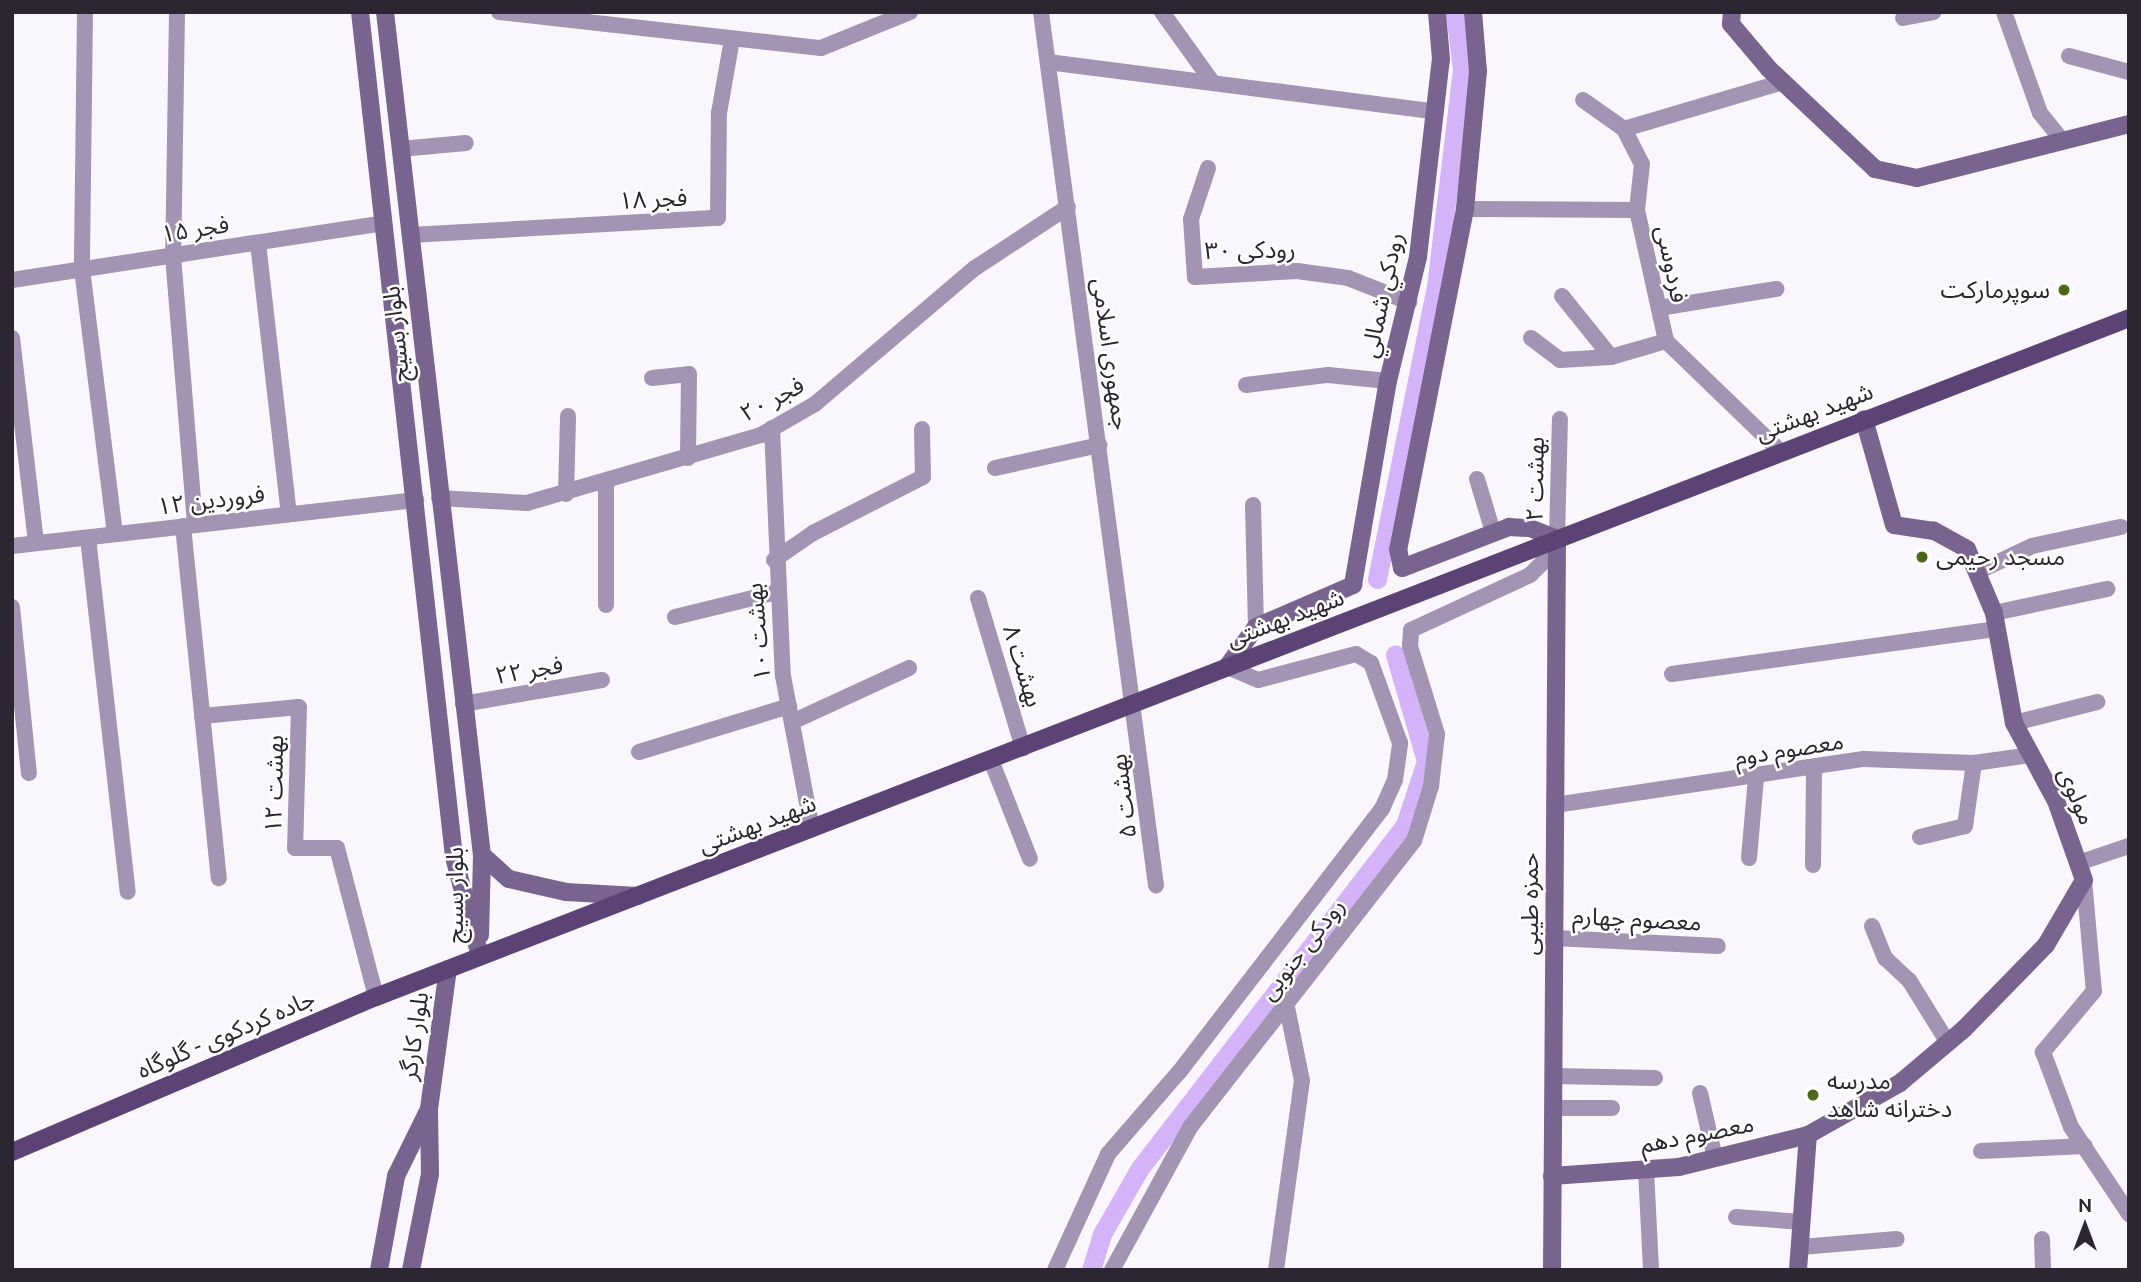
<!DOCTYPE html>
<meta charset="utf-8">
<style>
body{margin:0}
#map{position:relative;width:2141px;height:1282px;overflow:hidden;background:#f9f6fd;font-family:Ubuntu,"Noto Sans Arabic",sans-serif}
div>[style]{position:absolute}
.canal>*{height:19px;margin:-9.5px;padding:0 9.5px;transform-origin:9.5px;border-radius:9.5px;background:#d5b3f9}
.street>*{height:16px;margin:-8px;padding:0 8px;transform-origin:8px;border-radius:8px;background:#a294b2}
.secondary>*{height:18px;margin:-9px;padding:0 9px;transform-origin:9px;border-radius:9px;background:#79648f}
.primary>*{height:18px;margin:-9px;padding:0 9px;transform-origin:9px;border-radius:9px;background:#5c4376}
.dots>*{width:19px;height:19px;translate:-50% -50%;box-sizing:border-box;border:4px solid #fff;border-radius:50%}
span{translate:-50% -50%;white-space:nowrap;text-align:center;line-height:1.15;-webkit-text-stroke:5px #fff;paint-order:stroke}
.street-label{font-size:24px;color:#2c2632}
.poi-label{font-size:24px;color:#2c2632}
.right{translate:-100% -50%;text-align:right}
.left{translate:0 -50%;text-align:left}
.frame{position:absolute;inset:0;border:14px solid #2c2632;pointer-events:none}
.north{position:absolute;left:2050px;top:1191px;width:70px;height:70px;-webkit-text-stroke:5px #fff;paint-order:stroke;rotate:0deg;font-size:19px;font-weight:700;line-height:28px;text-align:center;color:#2c2632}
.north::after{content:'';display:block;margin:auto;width:24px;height:32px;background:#2c2632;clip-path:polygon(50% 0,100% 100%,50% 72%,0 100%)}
</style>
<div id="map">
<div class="canal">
<div style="left:1377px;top:579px;width:298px;rotate:-78.6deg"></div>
<div style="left:1436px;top:287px;width:220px;rotate:-83.2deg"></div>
<div style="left:1462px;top:69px;width:57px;rotate:-97deg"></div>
<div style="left:1091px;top:1270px;width:38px;rotate:-73deg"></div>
<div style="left:1102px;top:1234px;width:76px;rotate:-60.1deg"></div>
<div style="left:1140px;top:1168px;width:433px;rotate:-52.3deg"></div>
<div style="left:1405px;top:825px;width:67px;rotate:-71.8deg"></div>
<div style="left:1426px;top:761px;width:111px;rotate:-106.2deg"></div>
</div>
<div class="street">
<div style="left:85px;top:12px;width:257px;rotate:90.7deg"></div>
<div style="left:82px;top:269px;width:267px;rotate:82.9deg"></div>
<div style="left:177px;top:12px;width:244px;rotate:90.9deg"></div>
<div style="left:173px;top:256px;width:270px;rotate:85.3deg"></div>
<div style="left:499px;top:12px;width:324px;rotate:6.4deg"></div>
<div style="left:821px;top:48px;width:96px;rotate:-22deg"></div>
<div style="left:1041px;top:12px;width:881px;rotate:82.5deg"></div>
<div style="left:1162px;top:12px;width:87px;rotate:54.3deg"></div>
<div style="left:2004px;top:12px;width:107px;rotate:70.4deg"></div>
<div style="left:2040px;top:113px;width:35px;rotate:51deg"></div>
<div style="left:1903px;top:18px;width:31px;rotate:-11deg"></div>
<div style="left:2069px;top:56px;width:62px;rotate:14.9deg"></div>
<div style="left:1048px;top:62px;width:391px;rotate:7.3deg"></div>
<div style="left:1583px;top:100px;width:50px;rotate:35.3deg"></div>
<div style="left:1624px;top:129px;width:39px;rotate:63deg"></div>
<div style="left:1642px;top:164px;width:46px;rotate:96.2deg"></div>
<div style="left:1624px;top:129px;width:166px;rotate:-16.5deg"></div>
<div style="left:400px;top:149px;width:66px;rotate:-5.2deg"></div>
<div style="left:1208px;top:168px;width:54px;rotate:108.4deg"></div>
<div style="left:1191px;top:219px;width:58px;rotate:86.1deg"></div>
<div style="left:1195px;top:277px;width:102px;rotate:-3.4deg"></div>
<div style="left:1297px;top:271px;width:51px;rotate:7.8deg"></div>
<div style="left:1348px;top:278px;width:66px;rotate:21.5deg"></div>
<div style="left:1465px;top:209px;width:172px;rotate:0.3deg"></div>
<div style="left:1637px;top:210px;width:134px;rotate:77.5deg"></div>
<div style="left:1666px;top:341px;width:158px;rotate:44deg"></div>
<div style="left:410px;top:235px;width:308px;rotate:-3.2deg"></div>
<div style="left:718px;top:218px;width:105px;rotate:-89.5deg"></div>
<div style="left:719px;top:113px;width:75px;rotate:-80deg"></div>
<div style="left:258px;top:243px;width:273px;rotate:83.5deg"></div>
<div style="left:12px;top:280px;width:376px;rotate:-8.7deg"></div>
<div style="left:1562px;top:296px;width:78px;rotate:51.2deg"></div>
<div style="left:1611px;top:357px;width:57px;rotate:-16.2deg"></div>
<div style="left:1659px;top:308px;width:119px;rotate:-9.2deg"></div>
<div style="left:12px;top:338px;width:206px;rotate:83.3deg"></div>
<div style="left:1531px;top:338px;width:36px;rotate:37deg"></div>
<div style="left:1560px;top:360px;width:51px;rotate:-3.4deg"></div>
<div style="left:652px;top:378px;width:37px;rotate:-6deg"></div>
<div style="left:689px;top:374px;width:84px;rotate:90.7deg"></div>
<div style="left:1246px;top:385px;width:83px;rotate:-7deg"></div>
<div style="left:1328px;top:375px;width:60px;rotate:5.7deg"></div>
<div style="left:772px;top:428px;width:248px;rotate:87.5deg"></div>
<div style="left:783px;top:676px;width:156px;rotate:79.3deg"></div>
<div style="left:995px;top:468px;width:107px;rotate:-12.4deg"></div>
<div style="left:1477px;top:479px;width:55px;rotate:73.2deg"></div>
<div style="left:606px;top:484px;width:121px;rotate:90deg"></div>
<div style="left:566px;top:494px;width:78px;rotate:-88.5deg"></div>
<div style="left:439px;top:498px;width:88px;rotate:3.3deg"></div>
<div style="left:527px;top:503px;width:244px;rotate:-16.2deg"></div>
<div style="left:761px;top:435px;width:62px;rotate:-29.9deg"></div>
<div style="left:815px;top:404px;width:210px;rotate:-40.4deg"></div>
<div style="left:975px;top:268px;width:111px;rotate:-33.3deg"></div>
<div style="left:1253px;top:505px;width:122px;rotate:88.6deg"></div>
<div style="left:183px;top:526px;width:354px;rotate:84.2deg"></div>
<div style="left:88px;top:538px;width:356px;rotate:83.6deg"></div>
<div style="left:12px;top:546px;width:407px;rotate:-6.5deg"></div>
<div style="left:774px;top:560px;width:47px;rotate:-34.7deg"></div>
<div style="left:813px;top:533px;width:123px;rotate:-27deg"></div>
<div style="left:923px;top:477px;width:48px;rotate:-91.2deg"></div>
<div style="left:1977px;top:572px;width:61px;rotate:-25.3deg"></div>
<div style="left:2032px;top:546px;width:91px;rotate:-12.1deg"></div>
<div style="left:978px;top:598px;width:157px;rotate:73.3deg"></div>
<div style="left:12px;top:607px;width:167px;rotate:84.2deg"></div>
<div style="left:1994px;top:613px;width:116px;rotate:-12deg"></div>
<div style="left:675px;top:617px;width:105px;rotate:-13.8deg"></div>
<div style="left:1672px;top:674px;width:328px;rotate:-7.9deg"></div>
<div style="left:463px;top:704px;width:141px;rotate:-9.8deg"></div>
<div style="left:202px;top:716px;width:97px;rotate:-5.3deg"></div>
<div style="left:299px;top:707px;width:141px;rotate:91.6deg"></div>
<div style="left:295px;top:848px;width:42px"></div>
<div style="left:337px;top:848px;width:154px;rotate:75.3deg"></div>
<div style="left:792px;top:722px;width:129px;rotate:-24.8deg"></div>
<div style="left:2014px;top:723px;width:86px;rotate:-14.2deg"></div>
<div style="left:639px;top:752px;width:157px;rotate:-17deg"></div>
<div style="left:991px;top:760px;width:106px;rotate:68.5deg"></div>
<div style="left:1555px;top:805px;width:312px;rotate:-8.5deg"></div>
<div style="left:1864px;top:759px;width:110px;rotate:2.1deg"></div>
<div style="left:1974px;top:763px;width:58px;rotate:-8deg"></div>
<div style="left:1920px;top:837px;width:46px;rotate:-13.7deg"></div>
<div style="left:1965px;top:826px;width:64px;rotate:-81.9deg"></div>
<div style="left:1749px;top:858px;width:80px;rotate:-85deg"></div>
<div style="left:2078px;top:863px;width:54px;rotate:-18.4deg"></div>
<div style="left:1813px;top:865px;width:97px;rotate:-89.4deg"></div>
<div style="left:2084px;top:880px;width:111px;rotate:84.9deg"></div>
<div style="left:2094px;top:991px;width:80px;rotate:129.9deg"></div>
<div style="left:2043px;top:1052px;width:80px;rotate:69.5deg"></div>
<div style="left:2071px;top:1127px;width:105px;rotate:56.3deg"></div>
<div style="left:1872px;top:926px;width:35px;rotate:68deg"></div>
<div style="left:1885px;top:958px;width:33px;rotate:43deg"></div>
<div style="left:1909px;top:980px;width:74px;rotate:58.2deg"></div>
<div style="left:1554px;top:938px;width:164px;rotate:2.8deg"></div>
<div style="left:1553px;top:1076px;width:102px;rotate:1.1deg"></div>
<div style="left:1700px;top:1093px;width:67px;rotate:77deg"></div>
<div style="left:1553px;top:1108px;width:59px"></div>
<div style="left:1981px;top:1151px;width:104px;rotate:-2.8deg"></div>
<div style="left:1646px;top:1170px;width:100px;rotate:87.1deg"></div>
<div style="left:1736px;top:1217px;width:66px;rotate:4.3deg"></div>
<div style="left:2042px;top:1239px;width:31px;rotate:88deg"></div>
<div style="left:1801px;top:1247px;width:96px;rotate:-4.8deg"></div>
<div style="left:1055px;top:1270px;width:128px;rotate:-65.4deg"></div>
<div style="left:1108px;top:1154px;width:110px;rotate:-49.1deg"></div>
<div style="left:1180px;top:1071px;width:331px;rotate:-52.4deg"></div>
<div style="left:1382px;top:809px;width:32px;rotate:-66deg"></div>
<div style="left:1395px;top:780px;width:37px;rotate:-82deg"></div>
<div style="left:1400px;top:743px;width:85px;rotate:-109.9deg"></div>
<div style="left:1371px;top:663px;width:17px;rotate:-149deg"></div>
<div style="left:1356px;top:654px;width:101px;rotate:165.1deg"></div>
<div style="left:1258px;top:680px;width:34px;rotate:-157deg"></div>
<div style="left:1112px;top:1270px;width:164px;rotate:-61.3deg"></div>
<div style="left:1191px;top:1126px;width:362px;rotate:-52deg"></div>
<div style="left:1414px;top:841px;width:58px;rotate:-72.8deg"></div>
<div style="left:1431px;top:786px;width:52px;rotate:-83.4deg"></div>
<div style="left:1437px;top:734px;width:92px;rotate:-107.1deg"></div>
<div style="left:1410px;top:646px;width:16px;rotate:-86deg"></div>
<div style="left:1411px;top:630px;width:131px;rotate:-24.8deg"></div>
<div style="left:1530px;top:575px;width:17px;rotate:-45deg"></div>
<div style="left:1542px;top:563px;width:28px;rotate:-58deg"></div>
<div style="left:1557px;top:539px;width:120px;rotate:-88.6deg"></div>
<div style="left:1276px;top:1270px;width:191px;rotate:-82.2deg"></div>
<div style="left:1302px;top:1081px;width:76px;rotate:-101.5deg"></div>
</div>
<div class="secondary">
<div style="left:360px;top:12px;width:850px;rotate:83.65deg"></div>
<div style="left:454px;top:857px;width:102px;rotate:75.3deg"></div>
<div style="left:385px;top:12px;width:849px;rotate:83.44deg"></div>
<div style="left:482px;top:855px;width:80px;rotate:91.4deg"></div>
<div style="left:1473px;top:12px;width:59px;rotate:85.2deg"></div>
<div style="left:1478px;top:71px;width:139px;rotate:95.4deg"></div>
<div style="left:1465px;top:209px;width:347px;rotate:101.1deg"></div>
<div style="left:1398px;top:549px;width:19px;rotate:78deg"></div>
<div style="left:1402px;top:568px;width:115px;rotate:-21deg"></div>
<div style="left:1509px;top:527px;width:21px;rotate:3deg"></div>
<div style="left:1530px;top:528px;width:29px;rotate:22deg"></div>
<div style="left:1557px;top:539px;width:731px;rotate:90.39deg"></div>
<div style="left:1732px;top:12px;width:12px;rotate:95deg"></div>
<div style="left:1731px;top:24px;width:59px;rotate:49.8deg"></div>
<div style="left:1769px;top:69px;width:146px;rotate:43.3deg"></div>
<div style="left:1875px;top:169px;width:43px;rotate:12.1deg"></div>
<div style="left:1917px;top:178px;width:219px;rotate:-14.3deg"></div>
<div style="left:1227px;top:667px;width:49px;rotate:-54.1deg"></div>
<div style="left:1256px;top:627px;width:106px;rotate:-23.4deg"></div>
<div style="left:1353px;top:585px;width:207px;rotate:-80.3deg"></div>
<div style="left:1388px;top:381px;width:128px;rotate:-76.4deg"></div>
<div style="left:1418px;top:257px;width:199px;rotate:-83.4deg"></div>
<div style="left:1441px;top:59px;width:47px;rotate:-94.9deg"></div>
<div style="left:482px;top:855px;width:36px;rotate:42deg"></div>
<div style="left:509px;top:879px;width:58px;rotate:12.8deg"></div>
<div style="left:566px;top:892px;width:72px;rotate:3.2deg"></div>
<div style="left:1552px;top:1176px;width:127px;rotate:-4.1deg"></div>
<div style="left:1679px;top:1167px;width:133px;rotate:-13.9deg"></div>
<div style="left:1808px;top:1135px;width:106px;rotate:-29.5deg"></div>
<div style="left:1900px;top:1083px;width:84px;rotate:-40.2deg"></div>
<div style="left:1964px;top:1029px;width:117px;rotate:-45.7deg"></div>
<div style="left:2046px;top:945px;width:75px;rotate:-59.7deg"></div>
<div style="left:2084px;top:880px;width:84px;rotate:-109.5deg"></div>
<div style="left:2056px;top:801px;width:89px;rotate:-118.3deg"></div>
<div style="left:2014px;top:723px;width:112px;rotate:-100.3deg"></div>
<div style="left:1994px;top:613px;width:69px;rotate:-112.9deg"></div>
<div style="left:1967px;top:549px;width:38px;rotate:-151deg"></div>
<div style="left:1934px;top:531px;width:40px;rotate:-171.5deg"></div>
<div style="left:1894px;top:525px;width:110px;rotate:-105.8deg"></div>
<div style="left:379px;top:1270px;width:96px;rotate:-79.7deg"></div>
<div style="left:396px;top:1176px;width:70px;rotate:-63.8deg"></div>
<div style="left:411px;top:1270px;width:98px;rotate:-78.8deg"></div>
<div style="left:430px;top:1174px;width:65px;rotate:-90.9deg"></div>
<div style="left:429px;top:1109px;width:141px;rotate:-82.3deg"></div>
<div style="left:1798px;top:1270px;width:135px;rotate:-85.8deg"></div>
</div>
<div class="primary">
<div style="left:12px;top:1152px;width:396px;rotate:-23.1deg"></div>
<div style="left:376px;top:997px;width:1880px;rotate:-21.17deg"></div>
</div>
<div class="dots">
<div style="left:2064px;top:290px;background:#4d6718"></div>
<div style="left:1922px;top:557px;background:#4d6718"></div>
<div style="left:1813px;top:1095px;background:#4d6718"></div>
</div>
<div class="street-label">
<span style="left:653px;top:199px;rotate:-3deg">فجر ۱۸</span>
<span style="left:195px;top:229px;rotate:-9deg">فجر ۱۵</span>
<span style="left:1250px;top:250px;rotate:-1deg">رودکی ۳۰</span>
<span style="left:1672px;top:264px;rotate:78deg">فردوسی</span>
<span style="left:1382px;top:295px;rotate:-78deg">رودکي شمالي</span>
<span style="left:396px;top:334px;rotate:-96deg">بلوار بسیج</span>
<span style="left:1111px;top:354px;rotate:82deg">جمهوری اسلامی</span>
<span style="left:772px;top:399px;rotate:-28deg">فجر ۲۰</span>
<span style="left:1814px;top:412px;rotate:-21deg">شهید بهشتی</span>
<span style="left:1535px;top:479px;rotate:-89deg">بهشت ۲</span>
<span style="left:211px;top:500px;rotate:-7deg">۱۲ فروردین</span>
<span style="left:1285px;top:618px;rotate:-21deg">شهید بهشتی</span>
<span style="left:758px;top:632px;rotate:-95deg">بهشت ۱۰</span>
<span style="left:1023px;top:666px;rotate:73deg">بهشت ۸</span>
<span style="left:529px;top:670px;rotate:-10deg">فجر ۲۲</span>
<span style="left:1789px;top:749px;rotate:-9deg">معصوم دوم</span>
<span style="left:274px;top:784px;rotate:-89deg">بهشت ۱۲</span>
<span style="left:1123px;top:796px;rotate:-97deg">بهشت ۵</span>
<span style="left:2077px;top:796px;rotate:67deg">مولوی</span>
<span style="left:757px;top:824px;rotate:-21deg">شهید بهشتی</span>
<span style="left:455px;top:895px;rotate:-90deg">بلوار بسیج</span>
<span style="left:1530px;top:904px;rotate:-90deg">حمزه طیبی</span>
<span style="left:1637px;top:919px;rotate:3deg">معصوم چهارم</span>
<span style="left:1302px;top:949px;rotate:-52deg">رودکی جنوبی</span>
<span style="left:226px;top:1034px;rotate:-23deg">جاده کردکوی - گلوگاه</span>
<span style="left:414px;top:1036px;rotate:-82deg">بلوار کارگر</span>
<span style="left:1697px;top:1134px;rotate:-11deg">معصوم دهم</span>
</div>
<div class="poi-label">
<span class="right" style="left:2050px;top:290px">سوپرمارکت</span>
<span class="left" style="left:1936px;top:557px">مسجد رحیمی</span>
<span class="left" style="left:1827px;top:1095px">مدرسه<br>دخترانه شاهد</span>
</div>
<div class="frame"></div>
<div class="north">N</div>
</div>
